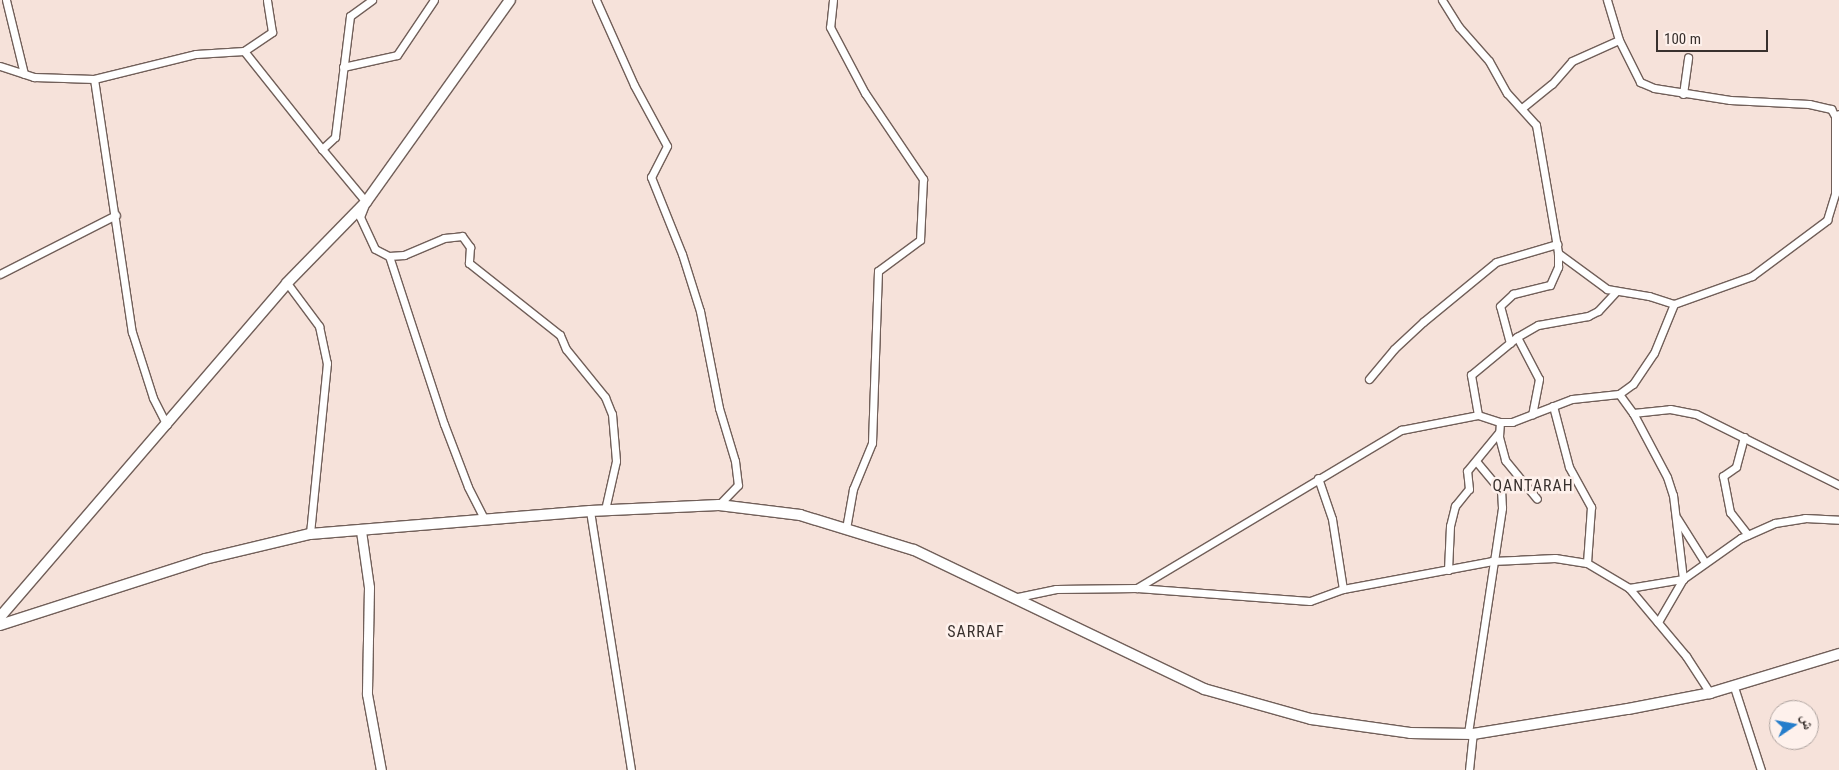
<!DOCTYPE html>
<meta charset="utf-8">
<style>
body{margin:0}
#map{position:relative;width:1839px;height:770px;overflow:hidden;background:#f6e2da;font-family:"Roboto Condensed","Noto Naskh Arabic",sans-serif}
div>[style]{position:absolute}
.roads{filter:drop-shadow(1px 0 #715f59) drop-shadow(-1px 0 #715f59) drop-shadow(0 1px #715f59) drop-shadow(0 -1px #715f59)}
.minor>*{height:7px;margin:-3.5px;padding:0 3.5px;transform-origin:3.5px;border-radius:3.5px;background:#fff}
.tertiary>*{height:9px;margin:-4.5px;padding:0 4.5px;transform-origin:4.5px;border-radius:4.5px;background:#fff}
.secondary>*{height:10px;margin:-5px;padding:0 5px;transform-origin:5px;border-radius:5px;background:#fff}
span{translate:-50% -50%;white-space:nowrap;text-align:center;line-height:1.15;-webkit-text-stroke:5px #fef1ec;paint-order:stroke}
.quarter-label{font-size:16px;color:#39312e;letter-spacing:1px}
.north{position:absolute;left:1769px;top:700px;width:50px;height:50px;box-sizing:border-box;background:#fef1ec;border:1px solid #afa4a0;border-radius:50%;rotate:78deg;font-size:14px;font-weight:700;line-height:20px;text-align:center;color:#39312e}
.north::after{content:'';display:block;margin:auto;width:18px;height:22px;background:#257dcb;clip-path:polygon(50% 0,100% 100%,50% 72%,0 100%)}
.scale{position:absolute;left:1656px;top:30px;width:112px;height:22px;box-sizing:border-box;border:2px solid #39312e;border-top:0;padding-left:6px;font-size:15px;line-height:18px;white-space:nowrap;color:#39312e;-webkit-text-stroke:4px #fef1ec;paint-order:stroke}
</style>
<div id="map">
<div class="roads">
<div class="minor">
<div style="left:6px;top:0;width:76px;rotate:76.3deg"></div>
<div style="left:372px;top:0;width:27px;rotate:144deg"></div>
<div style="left:350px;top:16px;width:122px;rotate:97.1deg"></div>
<div style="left:335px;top:137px;width:18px;rotate:137deg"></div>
<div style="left:322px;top:149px;width:69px;rotate:50.3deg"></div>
<div style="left:366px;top:202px;width:16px;rotate:112deg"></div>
<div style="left:360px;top:217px;width:35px;rotate:65deg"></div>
<div style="left:375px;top:249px;width:16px;rotate:27deg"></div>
<div style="left:389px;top:256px;width:177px;rotate:71.9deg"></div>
<div style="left:444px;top:424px;width:67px;rotate:69.1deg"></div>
<div style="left:468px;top:487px;width:37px;rotate:63deg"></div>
<div style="left:596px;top:0;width:93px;rotate:65.9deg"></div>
<div style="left:634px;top:85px;width:69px;rotate:61.6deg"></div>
<div style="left:667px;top:146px;width:35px;rotate:117deg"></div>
<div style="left:651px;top:177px;width:83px;rotate:68.1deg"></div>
<div style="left:682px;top:254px;width:60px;rotate:72.5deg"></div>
<div style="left:700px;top:311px;width:99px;rotate:78.9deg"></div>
<div style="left:719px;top:408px;width:55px;rotate:73.2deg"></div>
<div style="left:735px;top:461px;width:24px;rotate:83deg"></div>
<div style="left:738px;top:485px;width:28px;rotate:134deg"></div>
<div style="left:833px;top:0;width:27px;rotate:96deg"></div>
<div style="left:830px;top:27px;width:75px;rotate:62.1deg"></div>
<div style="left:865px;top:93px;width:104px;rotate:56deg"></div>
<div style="left:923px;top:179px;width:61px;rotate:92.8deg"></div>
<div style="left:920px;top:240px;width:52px;rotate:143.6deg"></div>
<div style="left:878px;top:271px;width:172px;rotate:92deg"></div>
<div style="left:872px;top:443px;width:50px;rotate:112.4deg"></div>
<div style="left:853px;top:489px;width:39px;rotate:100deg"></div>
<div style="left:1442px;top:0;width:32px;rotate:58deg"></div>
<div style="left:1459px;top:27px;width:45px;rotate:48.6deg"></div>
<div style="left:1489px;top:61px;width:37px;rotate:61deg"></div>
<div style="left:1507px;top:93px;width:43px;rotate:47.8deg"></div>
<div style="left:1536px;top:125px;width:130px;rotate:80.2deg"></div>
<div style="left:1558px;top:253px;width:61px;rotate:36.3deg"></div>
<div style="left:1607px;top:289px;width:43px;rotate:9.5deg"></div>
<div style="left:1649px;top:296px;width:26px;rotate:18deg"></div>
<div style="left:1619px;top:40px;width:47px;rotate:63.4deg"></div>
<div style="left:1640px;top:82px;width:15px;rotate:23deg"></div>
<div style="left:1654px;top:88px;width:77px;rotate:9deg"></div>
<div style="left:1730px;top:100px;width:79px;rotate:2.9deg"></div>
<div style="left:1809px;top:104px;width:23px;rotate:13deg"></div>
<div style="left:1831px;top:109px;width:8px;rotate:60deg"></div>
<div style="left:244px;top:51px;width:34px;rotate:-34deg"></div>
<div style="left:272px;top:32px;width:32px;rotate:-99deg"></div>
<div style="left:0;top:66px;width:36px;rotate:18deg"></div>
<div style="left:34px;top:77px;width:60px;rotate:1.9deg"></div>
<div style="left:94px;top:79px;width:105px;rotate:-13.8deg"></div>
<div style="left:196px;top:54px;width:48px;rotate:-3.6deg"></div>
<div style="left:244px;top:51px;width:125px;rotate:51.5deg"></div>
<div style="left:343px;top:67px;width:55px;rotate:-12.5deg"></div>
<div style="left:397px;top:55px;width:66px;rotate:-56.1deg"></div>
<div style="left:94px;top:79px;width:256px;rotate:81.5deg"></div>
<div style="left:132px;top:332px;width:69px;rotate:72.3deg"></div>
<div style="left:153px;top:398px;width:30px;rotate:63deg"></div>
<div style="left:1683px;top:94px;width:37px;rotate:-82deg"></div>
<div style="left:1522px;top:108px;width:38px;rotate:-39deg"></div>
<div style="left:1552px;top:84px;width:30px;rotate:-49deg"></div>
<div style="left:1572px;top:61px;width:51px;rotate:-24.1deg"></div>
<div style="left:1619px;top:40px;width:42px;rotate:-106.7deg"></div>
<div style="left:389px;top:256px;width:15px;rotate:-4deg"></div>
<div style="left:404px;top:255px;width:43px;rotate:-23deg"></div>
<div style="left:444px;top:238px;width:18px;rotate:-6deg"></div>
<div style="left:462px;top:236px;width:14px;rotate:54deg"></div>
<div style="left:470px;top:247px;width:16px;rotate:94deg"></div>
<div style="left:469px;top:263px;width:116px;rotate:38.4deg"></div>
<div style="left:560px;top:335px;width:15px;rotate:67deg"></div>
<div style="left:566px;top:349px;width:62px;rotate:50.9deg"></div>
<div style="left:605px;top:397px;width:18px;rotate:68deg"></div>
<div style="left:612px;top:414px;width:47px;rotate:85.1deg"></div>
<div style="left:616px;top:461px;width:50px;rotate:102.7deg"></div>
<div style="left:0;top:274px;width:130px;rotate:-27deg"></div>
<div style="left:287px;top:283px;width:54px;rotate:53.3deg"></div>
<div style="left:319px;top:326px;width:38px;rotate:78deg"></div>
<div style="left:327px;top:363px;width:172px;rotate:95.7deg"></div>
<div style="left:1517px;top:337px;width:47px;rotate:62.4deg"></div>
<div style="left:1539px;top:379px;width:36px;rotate:101deg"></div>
<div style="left:1510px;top:343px;width:38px;rotate:-105deg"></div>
<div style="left:1500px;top:306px;width:18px;rotate:-43deg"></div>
<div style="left:1513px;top:294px;width:38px;rotate:-14deg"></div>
<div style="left:1550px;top:285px;width:20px;rotate:-66deg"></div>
<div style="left:1558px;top:267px;width:14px;rotate:-90deg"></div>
<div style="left:1369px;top:379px;width:39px;rotate:-50deg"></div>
<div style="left:1394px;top:349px;width:40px;rotate:-43deg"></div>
<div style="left:1423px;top:322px;width:94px;rotate:-39.4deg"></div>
<div style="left:1496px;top:262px;width:64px;rotate:-16.4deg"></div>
<div style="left:1619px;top:394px;width:24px;rotate:54deg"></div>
<div style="left:1633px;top:413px;width:72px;rotate:62deg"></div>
<div style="left:1667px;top:477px;width:19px;rotate:72deg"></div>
<div style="left:1673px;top:495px;width:85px;rotate:83.2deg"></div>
<div style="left:1683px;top:579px;width:50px;rotate:120.2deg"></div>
<div style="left:1553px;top:406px;width:63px;rotate:75.3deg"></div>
<div style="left:1569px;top:467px;width:46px;rotate:61.2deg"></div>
<div style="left:1591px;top:507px;width:56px;rotate:94.1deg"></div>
<div style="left:1633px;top:413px;width:37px;rotate:-6deg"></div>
<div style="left:1670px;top:409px;width:26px;rotate:11deg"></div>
<div style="left:1696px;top:414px;width:160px;rotate:26.4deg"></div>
<div style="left:1478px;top:415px;width:41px;rotate:-99.9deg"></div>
<div style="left:1471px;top:375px;width:60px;rotate:-39.6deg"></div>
<div style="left:1517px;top:337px;width:24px;rotate:-30deg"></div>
<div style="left:1538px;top:325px;width:51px;rotate:-10.2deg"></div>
<div style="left:1588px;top:316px;width:11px;rotate:-27deg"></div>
<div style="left:1598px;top:311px;width:26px;rotate:-47deg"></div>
<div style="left:1500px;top:422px;width:15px;rotate:94deg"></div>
<div style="left:1499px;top:437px;width:24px;rotate:75deg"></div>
<div style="left:1505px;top:460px;width:50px;rotate:50.6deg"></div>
<div style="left:1744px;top:437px;width:31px;rotate:105deg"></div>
<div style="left:1736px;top:467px;width:16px;rotate:145deg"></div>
<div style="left:1723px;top:476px;width:37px;rotate:79deg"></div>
<div style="left:1730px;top:512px;width:29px;rotate:52deg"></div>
<div style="left:1318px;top:478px;width:43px;rotate:71.1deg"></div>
<div style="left:1332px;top:519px;width:71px;rotate:81.1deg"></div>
<div style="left:590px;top:511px;width:262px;rotate:81deg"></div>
<div style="left:1677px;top:518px;width:51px;rotate:57.9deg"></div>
<div style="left:1448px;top:570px;width:44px;rotate:-87.4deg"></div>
<div style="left:1450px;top:526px;width:21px;rotate:-76deg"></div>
<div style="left:1455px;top:506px;width:22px;rotate:-51deg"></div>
<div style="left:1469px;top:489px;width:18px;rotate:-96deg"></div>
<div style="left:1467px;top:471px;width:50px;rotate:-50.6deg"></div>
<div style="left:1137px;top:588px;width:173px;rotate:4.3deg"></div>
<div style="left:1310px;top:601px;width:35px;rotate:-20deg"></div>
<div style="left:1343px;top:589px;width:152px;rotate:-10.6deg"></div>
<div style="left:1492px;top:561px;width:63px;rotate:-2.7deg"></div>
<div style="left:1555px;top:558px;width:32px;rotate:9deg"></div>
<div style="left:1587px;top:563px;width:49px;rotate:30.8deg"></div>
<div style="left:1629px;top:588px;width:89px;rotate:50deg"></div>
<div style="left:1686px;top:656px;width:44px;rotate:57deg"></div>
<div style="left:1629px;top:588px;width:55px;rotate:-9.5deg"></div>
<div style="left:1683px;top:579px;width:71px;rotate:-35.3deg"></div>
<div style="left:1741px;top:538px;width:37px;rotate:-24deg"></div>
<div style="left:1775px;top:523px;width:30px;rotate:-9deg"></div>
<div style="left:1805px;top:518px;width:34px;rotate:3deg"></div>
<div style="left:1013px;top:598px;width:44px;rotate:-11.8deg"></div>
<div style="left:1056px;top:589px;width:81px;rotate:-0.7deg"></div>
<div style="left:1137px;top:588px;width:308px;rotate:-30.9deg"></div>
<div style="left:1401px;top:430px;width:78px;rotate:-11deg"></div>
<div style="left:1478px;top:415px;width:23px;rotate:18deg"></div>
<div style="left:1500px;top:422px;width:12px"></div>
<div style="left:1512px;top:422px;width:64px;rotate:-21deg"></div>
<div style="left:1572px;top:399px;width:47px;rotate:-6.1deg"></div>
<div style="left:1619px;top:394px;width:17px;rotate:-36deg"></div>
<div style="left:1633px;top:384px;width:37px;rotate:-56deg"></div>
<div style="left:1654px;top:353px;width:53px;rotate:-67.8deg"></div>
<div style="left:1674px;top:304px;width:83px;rotate:-19.7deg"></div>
<div style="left:1752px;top:276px;width:94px;rotate:-36.7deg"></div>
<div style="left:1827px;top:220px;width:28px;rotate:-73deg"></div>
<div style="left:1835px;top:193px;width:77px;rotate:-90deg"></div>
<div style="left:1835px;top:116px;width:4px;rotate:-27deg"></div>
<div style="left:1734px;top:687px;width:87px;rotate:72deg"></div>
<div style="left:1468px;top:733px;width:228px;rotate:-81.4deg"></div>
<div style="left:1502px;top:508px;width:17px;rotate:-93deg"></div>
<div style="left:1501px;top:491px;width:39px;rotate:-130deg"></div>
<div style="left:1469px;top:770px;width:36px;rotate:-84deg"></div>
</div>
<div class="tertiary">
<div style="left:361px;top:531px;width:57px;rotate:81.9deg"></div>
<div style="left:369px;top:587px;width:107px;rotate:91.1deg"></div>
<div style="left:367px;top:694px;width:77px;rotate:79.6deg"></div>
</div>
<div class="secondary">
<div style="left:0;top:617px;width:440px;rotate:-49.3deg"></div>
<div style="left:287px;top:283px;width:113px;rotate:-45.7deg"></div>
<div style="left:366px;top:202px;width:248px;rotate:-54.5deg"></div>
<div style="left:0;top:625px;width:215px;rotate:-17.8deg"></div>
<div style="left:205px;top:559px;width:108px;rotate:-13.4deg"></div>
<div style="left:310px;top:534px;width:281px;rotate:-4.7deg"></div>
<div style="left:590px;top:511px;width:129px;rotate:-2.7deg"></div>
<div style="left:719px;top:505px;width:82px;rotate:7deg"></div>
<div style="left:800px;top:515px;width:119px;rotate:17.1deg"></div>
<div style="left:914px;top:550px;width:322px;rotate:25.6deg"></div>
<div style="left:1204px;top:689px;width:111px;rotate:15.7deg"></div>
<div style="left:1311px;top:719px;width:100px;rotate:8deg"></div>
<div style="left:1410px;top:733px;width:63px;rotate:0.9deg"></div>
<div style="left:1473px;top:734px;width:157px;rotate:-9.2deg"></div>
<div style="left:1628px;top:709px;width:84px;rotate:-11deg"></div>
<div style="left:1710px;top:693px;width:135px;rotate:-16.8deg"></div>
</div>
</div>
<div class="quarter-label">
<span style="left:1533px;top:486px">QANTARAH</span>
<span style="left:976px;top:632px">SARRAF</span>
</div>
<div class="north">ش</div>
<div class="scale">100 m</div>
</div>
